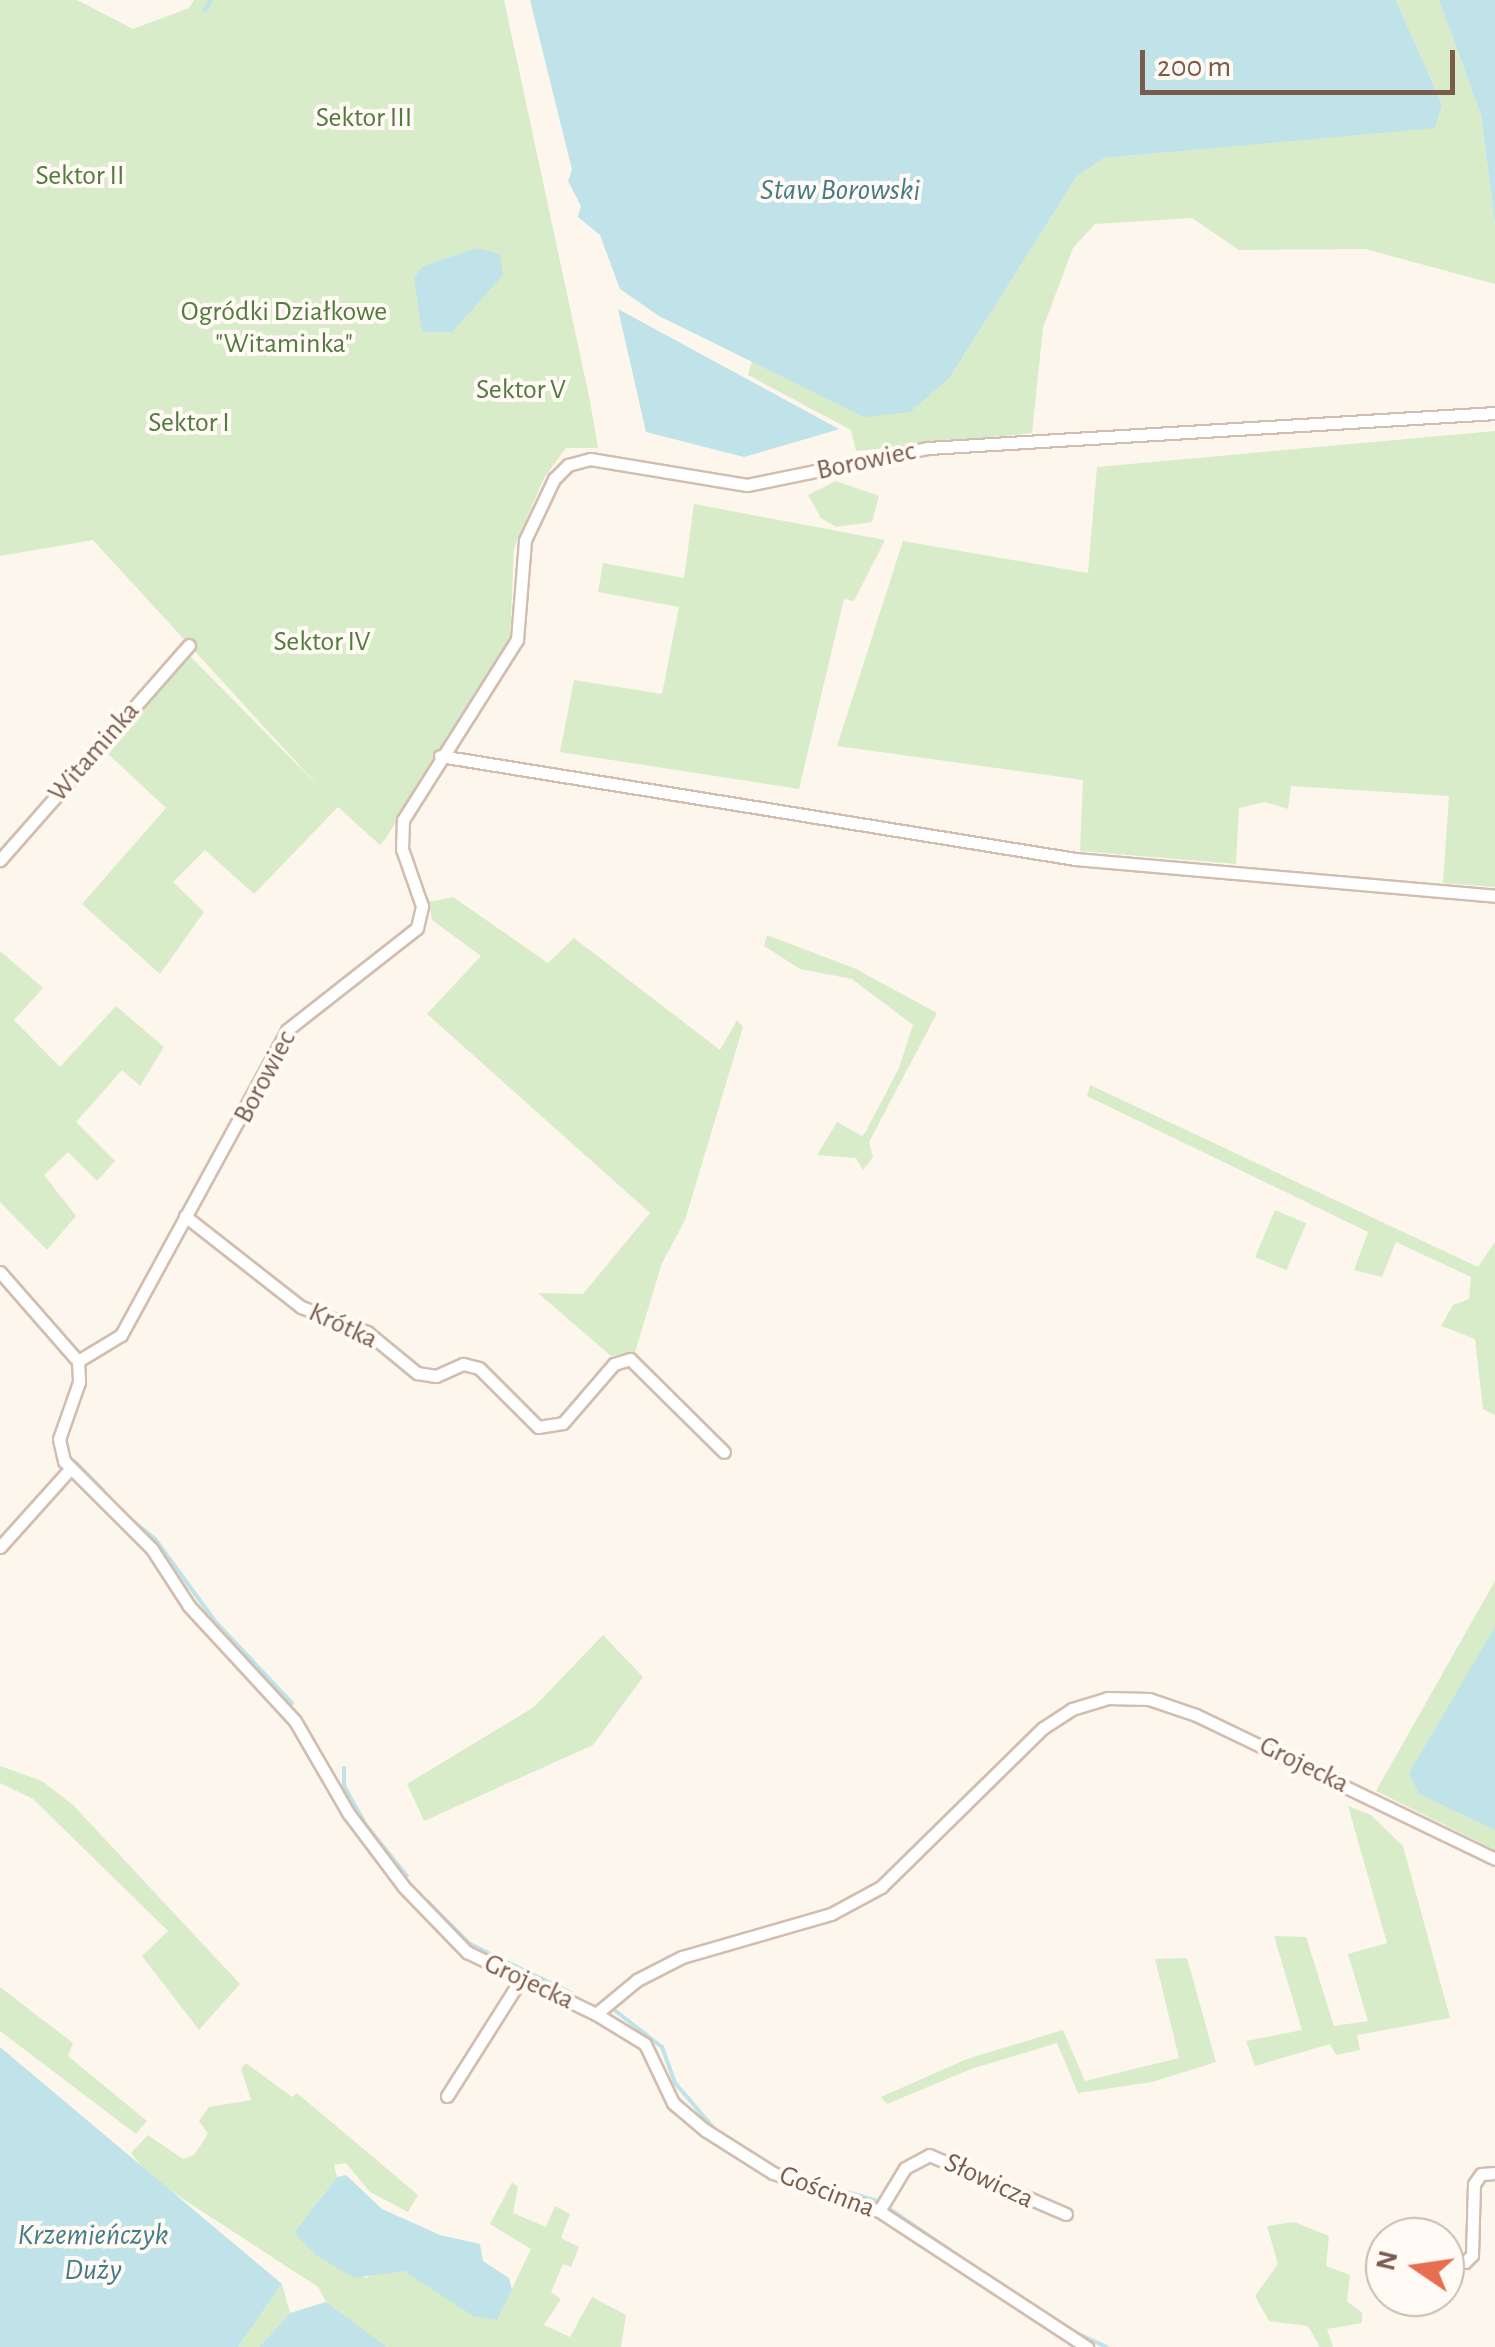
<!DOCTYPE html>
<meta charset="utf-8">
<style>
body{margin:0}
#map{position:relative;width:1495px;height:2347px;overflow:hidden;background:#fdf6ec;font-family:"Alegreya Sans",sans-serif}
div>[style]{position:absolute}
.green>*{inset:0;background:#d8ecc9;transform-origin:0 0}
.water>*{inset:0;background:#bfe3e8}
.stream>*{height:4px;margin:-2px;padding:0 2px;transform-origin:2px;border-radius:2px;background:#bfe3e8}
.roads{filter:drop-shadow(2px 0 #d1beb0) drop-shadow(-2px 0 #d1beb0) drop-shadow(0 2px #d1beb0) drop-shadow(0 -2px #d1beb0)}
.minor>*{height:11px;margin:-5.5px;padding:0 5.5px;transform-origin:5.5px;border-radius:5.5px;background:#fff}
span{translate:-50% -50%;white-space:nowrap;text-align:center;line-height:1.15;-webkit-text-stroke:8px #fffaf3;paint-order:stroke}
.park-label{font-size:28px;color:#537a41}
.street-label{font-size:28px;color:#7a5c4d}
.water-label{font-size:30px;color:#437c86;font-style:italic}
.north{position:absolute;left:1365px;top:2217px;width:100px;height:100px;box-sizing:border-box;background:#fffaf3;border:2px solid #cabbb1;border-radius:50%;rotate:283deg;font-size:28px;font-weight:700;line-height:40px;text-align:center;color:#7a5c4d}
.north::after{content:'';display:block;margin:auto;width:35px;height:45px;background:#e76f51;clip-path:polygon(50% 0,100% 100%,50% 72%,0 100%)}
.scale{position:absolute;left:1140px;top:50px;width:315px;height:45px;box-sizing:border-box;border:5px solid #7a5c4d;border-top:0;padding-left:12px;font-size:30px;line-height:35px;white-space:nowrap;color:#7a5c4d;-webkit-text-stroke:8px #fffaf3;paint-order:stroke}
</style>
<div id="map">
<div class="green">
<div style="clip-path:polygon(0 0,77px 0,133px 29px,189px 8px,194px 0,504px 0,590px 401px,598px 448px,566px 448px,544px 478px,514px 548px,510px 639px,386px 838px,380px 845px,338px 807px,254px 894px,205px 850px,173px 882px,204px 912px,160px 974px,82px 904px,166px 808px,104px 750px,187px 653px,320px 788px,93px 540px,0 556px)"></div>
<div style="clip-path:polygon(1396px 0,1439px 0,1481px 115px,1495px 224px,1495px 284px,1365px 249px,1239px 250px,1192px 218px,1095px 224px,1073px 248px,1043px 328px,1032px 433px,856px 451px,851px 430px,748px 375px,752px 361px,864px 416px,950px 377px,1077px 176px,1104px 158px,1435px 127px,1442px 105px)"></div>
<div style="clip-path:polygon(1495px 431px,1495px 887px,1443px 883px,1449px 796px,1291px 786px,1288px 809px,1265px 802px,1239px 808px,1236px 864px,1080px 851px,1083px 780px,837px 746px,903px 541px,1088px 573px,1097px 467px)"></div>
<div style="clip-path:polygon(836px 481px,879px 496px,872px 522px,836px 527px,821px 518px,808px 495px)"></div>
<div style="clip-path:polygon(694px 504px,885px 540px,854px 601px,844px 599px,799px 789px,560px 752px,574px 680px,662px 694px,679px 607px,598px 592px,603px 563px,684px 578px)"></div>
<div style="clip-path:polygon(453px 897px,548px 963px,574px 938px,720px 1050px,737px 1020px,743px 1027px,685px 1220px,662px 1263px,635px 1352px,611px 1356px,538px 1293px,583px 1294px,650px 1213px,427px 1014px,481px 956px,432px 920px,429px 902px)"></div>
<div style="clip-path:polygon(767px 935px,856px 969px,937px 1013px,869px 1142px,873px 1157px,863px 1170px,856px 1158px,817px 1155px,837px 1122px,862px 1136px,866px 1131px,899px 1068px,913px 1025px,852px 979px,800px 969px,764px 946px)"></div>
<div style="clip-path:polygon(0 951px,43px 988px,14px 1020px,60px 1067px,116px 1006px,164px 1047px,140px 1086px,122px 1070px,76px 1122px,115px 1161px,97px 1181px,68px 1152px,44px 1175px,76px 1216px,47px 1250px,0 1202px)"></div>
<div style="clip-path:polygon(1090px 1085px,1478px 1267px,1495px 1242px,1495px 1415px,1483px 1409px,1475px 1339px,1441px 1326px,1453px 1305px,1469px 1299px,1471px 1277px,1396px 1242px,1382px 1277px,1354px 1270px,1368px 1232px,1087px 1096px)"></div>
<div style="left:1275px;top:1210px;width:34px;height:51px;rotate:23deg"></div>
<div style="clip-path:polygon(1495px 1581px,1495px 1633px,1420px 1794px,1495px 1830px,1495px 1850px,1376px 1791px)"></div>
<div style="clip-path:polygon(603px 1635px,643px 1677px,593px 1745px,424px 1821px,407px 1784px,534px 1707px)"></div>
<div style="clip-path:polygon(0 1766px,42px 1781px,73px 1805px,240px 1984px,199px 2030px,142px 1956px,168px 1931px,33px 1799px,0 1783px)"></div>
<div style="clip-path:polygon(1348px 1806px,1371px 1815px,1403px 1846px,1450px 2018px,1357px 2035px,1360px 2050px,1336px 2055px,1330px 2044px,1255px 2066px,1246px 2041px,1302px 2030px,1274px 1936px,1306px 1937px,1334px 2026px,1368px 2021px,1348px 1954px,1387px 1943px)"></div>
<div style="clip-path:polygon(1187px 1958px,1216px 2062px,1152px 2082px,1078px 2093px,1057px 2043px,971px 2069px,887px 2104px,881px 2097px,967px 2059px,1063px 2030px,1085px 2081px,1179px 2058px,1155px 1959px)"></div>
<div style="clip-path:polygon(0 1987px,73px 2043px,68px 2056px,147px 2121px,136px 2134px,0 2031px)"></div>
<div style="clip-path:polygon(246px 2063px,292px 2097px,297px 2093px,418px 2195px,408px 2212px,370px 2192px,346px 2163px,334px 2165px,337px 2177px,294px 2233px,366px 2278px,389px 2268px,404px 2271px,497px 2320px,531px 2249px,490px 2224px,512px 2182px,518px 2187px,513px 2213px,546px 2227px,555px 2206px,570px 2214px,561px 2238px,579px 2247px,571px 2267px,563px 2264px,551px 2292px,561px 2299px,544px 2325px,570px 2337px,592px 2297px,626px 2315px,621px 2347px,387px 2347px,326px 2302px,318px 2287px,151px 2178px,131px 2153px,148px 2135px,183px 2159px,194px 2155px,208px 2134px,199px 2121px,209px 2107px,251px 2100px,241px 2069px)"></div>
<div style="clip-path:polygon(1294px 2222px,1329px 2236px,1326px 2266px,1350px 2275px,1347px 2301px,1362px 2313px,1362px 2323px,1327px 2329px,1333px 2347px,1320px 2347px,1308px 2326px,1269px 2321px,1255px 2296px,1278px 2264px,1267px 2226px)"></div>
<div style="clip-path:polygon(282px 2284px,290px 2313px,259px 2347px,238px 2347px)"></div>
</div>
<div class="water">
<div style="clip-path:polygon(530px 0,1396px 0,1442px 105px,1435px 128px,1104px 158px,1077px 176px,950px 377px,910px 412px,864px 417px,659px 316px,620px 289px,600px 235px,578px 217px,581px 206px,568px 181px,572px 170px)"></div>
<div style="clip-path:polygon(1439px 0,1495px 0,1495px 224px,1481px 115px)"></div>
<div style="clip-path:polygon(477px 248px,500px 254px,503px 275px,452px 332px,422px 332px,414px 278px,423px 266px)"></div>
<div style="clip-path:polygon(618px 309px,839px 429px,840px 429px,744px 457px,646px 432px)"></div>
<div style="clip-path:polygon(1495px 1627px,1495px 1830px,1419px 1794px,1409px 1773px)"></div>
<div style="clip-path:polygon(0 2047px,282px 2284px,238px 2347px,0 2347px)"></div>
<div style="clip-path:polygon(346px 2175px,382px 2209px,440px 2235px,480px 2244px,483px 2261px,509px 2278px,512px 2290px,497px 2320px,473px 2316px,404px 2271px,354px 2278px,316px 2255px,294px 2233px,337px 2177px)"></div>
<div style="clip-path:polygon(326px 2302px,387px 2347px,259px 2347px,290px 2313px)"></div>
</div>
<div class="stream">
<div style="left:205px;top:10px;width:12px;rotate:-59deg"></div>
<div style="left:74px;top:1461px;width:41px;rotate:45deg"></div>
<div style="left:123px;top:1513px;width:41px;rotate:39.1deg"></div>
<div style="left:155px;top:1539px;width:100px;rotate:53.9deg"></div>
<div style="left:214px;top:1620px;width:114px;rotate:46.8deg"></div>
<div style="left:344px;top:1768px;width:18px;rotate:90deg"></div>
<div style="left:344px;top:1786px;width:45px;rotate:60.6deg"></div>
<div style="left:366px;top:1825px;width:65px;rotate:51.2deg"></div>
<div style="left:427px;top:1901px;width:61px;rotate:45deg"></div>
<div style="left:470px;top:1944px;width:112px;rotate:25.9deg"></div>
<div style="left:613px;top:2009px;width:62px;rotate:37.8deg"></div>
<div style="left:662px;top:2047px;width:38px;rotate:70deg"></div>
<div style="left:675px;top:2083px;width:65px;rotate:49.4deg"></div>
<div style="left:813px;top:2182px;width:68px;rotate:16.3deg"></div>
<div style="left:878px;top:2201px;width:167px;rotate:34.3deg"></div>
<div style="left:1070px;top:2330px;width:40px;rotate:25deg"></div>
</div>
<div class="roads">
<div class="minor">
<div style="left:440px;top:756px;width:643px;rotate:9.21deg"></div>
<div style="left:1075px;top:859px;width:422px;rotate:5deg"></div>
<div style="left:0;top:860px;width:286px;rotate:-48.7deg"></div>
<div style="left:185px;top:1216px;width:147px;rotate:38.1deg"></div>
<div style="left:301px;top:1307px;width:71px;rotate:20.7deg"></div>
<div style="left:367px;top:1332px;width:65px;rotate:39.4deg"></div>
<div style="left:417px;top:1373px;width:19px;rotate:9deg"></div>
<div style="left:436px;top:1376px;width:30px;rotate:-24deg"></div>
<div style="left:463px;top:1364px;width:16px;rotate:14deg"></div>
<div style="left:479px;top:1368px;width:83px;rotate:45deg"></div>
<div style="left:538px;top:1427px;width:25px;rotate:-9deg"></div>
<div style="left:563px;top:1423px;width:78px;rotate:-49.2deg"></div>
<div style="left:614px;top:1364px;width:17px;rotate:-17deg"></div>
<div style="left:630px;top:1359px;width:132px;rotate:44.7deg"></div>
<div style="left:0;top:1272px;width:118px;rotate:48.8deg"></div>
<div style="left:78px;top:1361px;width:21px;rotate:87deg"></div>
<div style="left:79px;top:1382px;width:60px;rotate:109.3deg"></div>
<div style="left:59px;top:1439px;width:23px;rotate:77deg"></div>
<div style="left:64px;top:1461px;width:124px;rotate:45deg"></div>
<div style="left:152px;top:1549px;width:68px;rotate:57deg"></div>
<div style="left:189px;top:1606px;width:156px;rotate:47.3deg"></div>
<div style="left:295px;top:1721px;width:108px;rotate:59.9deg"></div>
<div style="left:349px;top:1814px;width:91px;rotate:53deg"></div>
<div style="left:404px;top:1887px;width:91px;rotate:45.9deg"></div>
<div style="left:467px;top:1952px;width:143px;rotate:25.7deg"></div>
<div style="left:596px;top:2014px;width:53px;rotate:-39.7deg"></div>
<div style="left:637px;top:1980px;width:51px;rotate:-27.1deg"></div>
<div style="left:682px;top:1957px;width:155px;rotate:-16.1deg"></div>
<div style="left:831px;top:1914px;width:57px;rotate:-28.4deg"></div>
<div style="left:881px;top:1887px;width:227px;rotate:-44.5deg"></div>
<div style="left:1043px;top:1728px;width:35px;rotate:-33deg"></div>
<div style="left:1072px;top:1709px;width:37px;rotate:-17deg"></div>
<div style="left:1107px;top:1698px;width:42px;rotate:1.4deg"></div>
<div style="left:1149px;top:1699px;width:50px;rotate:18.8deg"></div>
<div style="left:1196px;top:1715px;width:332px;rotate:25.7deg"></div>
<div style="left:78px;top:1361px;width:50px;rotate:-31.2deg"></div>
<div style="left:121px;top:1335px;width:347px;rotate:-61.4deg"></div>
<div style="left:287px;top:1030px;width:165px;rotate:-38.1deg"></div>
<div style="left:417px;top:928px;width:23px;rotate:-77deg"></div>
<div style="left:422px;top:906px;width:60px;rotate:-109.3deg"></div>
<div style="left:402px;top:849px;width:29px;rotate:-88deg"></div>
<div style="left:403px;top:820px;width:213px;rotate:-57.7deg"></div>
<div style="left:517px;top:640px;width:100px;rotate:-85.4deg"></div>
<div style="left:525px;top:540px;width:68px;rotate:-64.6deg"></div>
<div style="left:554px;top:479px;width:20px;rotate:-45deg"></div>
<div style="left:568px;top:465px;width:23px;rotate:-15deg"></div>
<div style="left:590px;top:459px;width:159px;rotate:9.4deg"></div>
<div style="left:747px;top:485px;width:185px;rotate:-11.6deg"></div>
<div style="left:928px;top:448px;width:568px;rotate:-3.53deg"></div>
<div style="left:0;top:1547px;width:105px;rotate:-48.1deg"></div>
<div style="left:596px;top:2014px;width:57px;rotate:31.5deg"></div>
<div style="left:645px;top:2044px;width:65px;rotate:64.6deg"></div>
<div style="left:673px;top:2103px;width:42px;rotate:40.2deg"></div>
<div style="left:705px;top:2130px;width:80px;rotate:32.3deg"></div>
<div style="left:773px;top:2173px;width:113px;rotate:19.7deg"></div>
<div style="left:879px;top:2211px;width:249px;rotate:33.2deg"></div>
<div style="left:447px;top:2096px;width:138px;rotate:-57.7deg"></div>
<div style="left:879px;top:2211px;width:50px;rotate:-58.8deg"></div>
<div style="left:905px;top:2168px;width:27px;rotate:-28deg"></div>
<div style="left:929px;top:2155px;width:149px;rotate:23.3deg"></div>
<div style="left:1445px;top:2258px;width:20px;rotate:11deg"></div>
<div style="left:1465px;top:2262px;width:10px;rotate:-45deg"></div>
<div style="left:1472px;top:2255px;width:71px;rotate:-88.4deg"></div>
<div style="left:1474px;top:2184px;width:12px;rotate:-55deg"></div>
<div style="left:1481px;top:2174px;width:14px;rotate:-4deg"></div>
</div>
</div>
<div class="park-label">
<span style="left:364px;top:118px">Sektor III</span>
<span style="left:80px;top:176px">Sektor II</span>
<span style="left:284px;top:328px">Ogródki Działkowe<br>"Witaminka"</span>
<span style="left:521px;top:390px">Sektor V</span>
<span style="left:189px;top:423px">Sektor I</span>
<span style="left:322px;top:642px">Sektor IV</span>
</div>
<div class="street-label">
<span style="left:866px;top:461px;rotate:-12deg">Borowiec</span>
<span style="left:94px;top:752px;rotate:-49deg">Witaminka</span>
<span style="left:265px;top:1077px;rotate:-62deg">Borowiec</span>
<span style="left:343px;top:1326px;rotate:25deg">Krótka</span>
<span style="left:1304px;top:1765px;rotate:26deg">Grojecka</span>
<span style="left:529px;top:1982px;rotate:25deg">Grojecka</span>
<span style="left:989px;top:2181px;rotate:25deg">Słowicza</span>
<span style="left:827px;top:2192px;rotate:21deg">Gościnna</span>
</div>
<div class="water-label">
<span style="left:840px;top:190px">Staw Borowski</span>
<span style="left:93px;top:2252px">Krzemieńczyk<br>Duży</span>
</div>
<div class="north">N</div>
<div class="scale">200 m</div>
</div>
